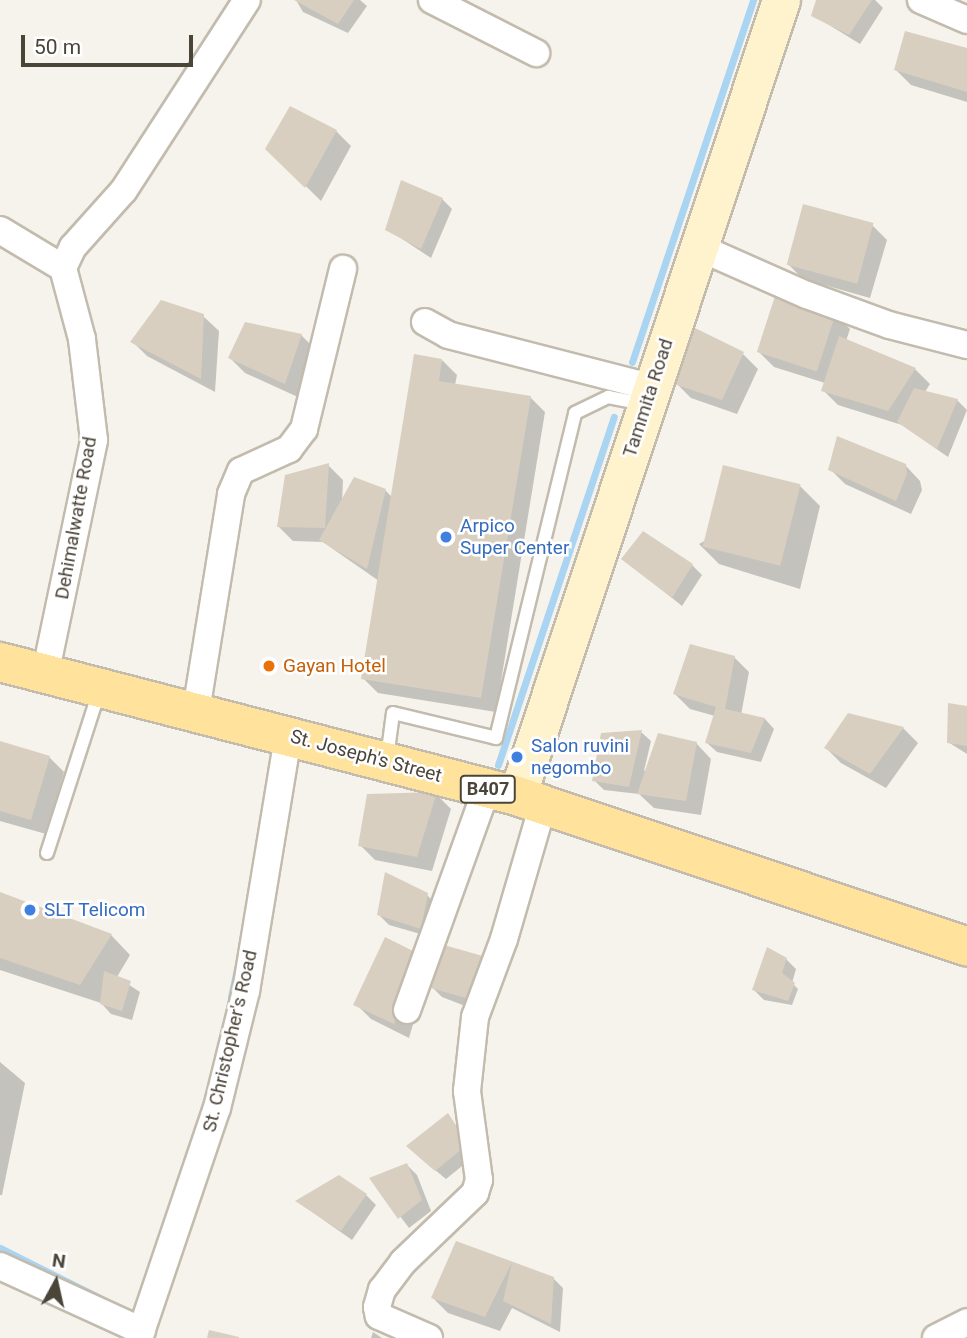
<!DOCTYPE html>
<style>
body{margin:0}
#map{position:relative;width:967px;height:1338px;overflow:hidden;background:#f6f3ec;font-family:Roboto,sans-serif}
div>[style]{position:absolute}
.shadow>*{inset:0;background:#0003}
.stream>*{height:7px;margin:-3.5px;padding:0 3.5px;transform-origin:3.5px;border-radius:3.5px;background:#a9d4f2}
.building>*{inset:0;background:#d8cfc1;transform-origin:0 0}
.roads{filter:drop-shadow(2px 0 #c2bbae) drop-shadow(-2px 0 #c2bbae) drop-shadow(0 2px #c2bbae) drop-shadow(0 -2px #c2bbae)}
.lane>*{height:12px;margin:-6px;padding:0 6px;transform-origin:6px;border-radius:6px;background:#fff}
.street>*{height:26px;margin:-13px;padding:0 13px;transform-origin:13px;border-radius:13px;background:#fff}
.secondary>*{height:37px;margin:-18.5px;padding:0 18.5px;transform-origin:18.5px;border-radius:18.5px;background:#fff3cd}
.primary>*{height:38px;margin:-19px;padding:0 19px;transform-origin:19px;border-radius:19px;background:#ffe39c}
.dots>*{width:19px;height:19px;translate:-50% -50%;box-sizing:border-box;border:4px solid #fff;border-radius:50%}
span{translate:-50% -50%;white-space:nowrap;text-align:center;line-height:1.15;-webkit-text-stroke:5px #fff;paint-order:stroke}
.shield-label span{padding:2px 5px;background:#fff;border:2px solid;border-radius:5px;-webkit-text-stroke-width:0}
.shield-label{font-size:18px;color:#4b4439;font-weight:700}
.street-label{font-size:19px;color:#4b4439}
.shop-label{font-size:19px;color:#366cbe}
.left{translate:0 -50%;text-align:left}
.food-label{font-size:19px;color:#c56008}
.north{position:absolute;left:21px;top:1247px;width:70px;height:70px;-webkit-text-stroke:5px #fff;paint-order:stroke;rotate:8deg;font-size:19px;font-weight:700;line-height:28px;text-align:center;color:#4b4439}
.north::after{content:'';display:block;margin:auto;width:24px;height:32px;background:#4b4439;clip-path:polygon(50% 0,100% 100%,50% 72%,0 100%)}
.scale{position:absolute;left:21px;top:35px;width:172px;height:32px;box-sizing:border-box;border:4px solid #4b4439;border-top:0;padding-left:9px;font-size:21px;line-height:24px;white-space:nowrap;color:#4b4439;-webkit-text-stroke:5px #fff;paint-order:stroke}
</style>
<div id="map">
<div class="shadow">
<div style="clip-path:polygon(296px 0,360px 0,367px 6px,348px 33px,303px 12px)"></div>
<div style="clip-path:polygon(818px 0,875px 0,883px 8px,860px 44px,813px 15px)"></div>
<div style="clip-path:polygon(967px 50px,967px 102px,911px 85px,896px 70px)"></div>
<div style="clip-path:polygon(336px 131px,351px 146px,321px 201px,268px 149px)"></div>
<div style="clip-path:polygon(402px 183px,442px 199px,452px 209px,431px 258px,387px 229px)"></div>
<div style="clip-path:polygon(872px 225px,887px 240px,870px 298px,803px 279px,788px 264px)"></div>
<div style="clip-path:polygon(835px 314px,850px 329px,846px 341px,915px 369px,930px 384px,925px 392px,957px 400px,967px 410px,948px 457px,902px 425px,838px 405px,823px 390px,825px 383px,774px 367px,759px 352px)"></div>
<div style="clip-path:polygon(203px 316px,219px 331px,215px 392px,147px 356px,132px 341px)"></div>
<div style="clip-path:polygon(301px 335px,316px 350px,300px 398px,245px 373px,230px 358px)"></div>
<div style="clip-path:polygon(743px 354px,758px 369px,737px 414px,691px 398px,676px 383px)"></div>
<div style="clip-path:polygon(442px 360px,457px 375px,455px 385px,530px 397px,545px 412px,496px 712px,378px 693px,363px 678px,379px 581px,323px 542px,293px 541px,278px 526px,328px 465px,343px 480px,342px 503px,385px 490px,392px 497px)"></div>
<div style="clip-path:polygon(905px 465px,920px 481px,922px 490px,911px 514px,845px 484px,830px 469px)"></div>
<div style="clip-path:polygon(800px 486px,820px 506px,800px 589px,719px 564px,699px 544px)"></div>
<div style="clip-path:polygon(624px 559px,692px 565px,702px 575px,682px 606px)"></div>
<div style="clip-path:polygon(734px 657px,749px 672px,741px 715px,765px 719px,774px 729px,761px 762px,717px 752px,707px 743px,715px 716px,690px 709px,675px 694px)"></div>
<div style="clip-path:polygon(967px 708px,967px 754px,948px 742px)"></div>
<div style="clip-path:polygon(848px 715px,903px 728px,918px 743px,886px 788px,841px 763px,826px 748px)"></div>
<div style="clip-path:polygon(641px 732px,651px 741px,644px 771px,696px 743px,711px 759px,701px 815px,654px 808px,639px 794px,604px 790px,594px 780px)"></div>
<div style="clip-path:polygon(0 743px,49px 757px,64px 772px,46px 834px,0 821px)"></div>
<div style="clip-path:polygon(436px 794px,451px 809px,432px 871px,375px 860px,360px 845px)"></div>
<div style="clip-path:polygon(0 894px,111px 935px,130px 955px,117px 977px,140px 992px,132px 1020px,111px 1014px,101px 1003px,0 970px)"></div>
<div style="clip-path:polygon(427px 895px,437px 905px,431px 937px,389px 925px,379px 915px)"></div>
<div style="clip-path:polygon(445px 947px,478px 1011px,442px 997px,432px 987px)"></div>
<div style="clip-path:polygon(786px 959px,796px 969px,792px 983px,798px 989px,792px 1005px,764px 1000px,754px 990px)"></div>
<div style="clip-path:polygon(429px 969px,409px 1038px,371px 1019px,356px 1004px)"></div>
<div style="clip-path:polygon(0 1062px,25px 1083px,2px 1195px,0 1195px)"></div>
<div style="clip-path:polygon(448px 1115px,477px 1154px,446px 1179px,418px 1156px)"></div>
<div style="clip-path:polygon(407px 1165px,417px 1175px,431px 1211px,409px 1228px,372px 1179px)"></div>
<div style="clip-path:polygon(366px 1195px,376px 1205px,352px 1240px,298px 1202px)"></div>
<div style="clip-path:polygon(457px 1243px,553px 1278px,563px 1288px,560px 1332px,512px 1308px,500px 1331px,448px 1313px,433px 1298px)"></div>
<div style="clip-path:polygon(373px 1332px,382px 1338px,371px 1338px)"></div>
</div>
<div class="stream">
<div style="left:632px;top:362px;width:382px;rotate:-71.5deg"></div>
<div style="left:498px;top:765px;width:367px;rotate:-71.6deg"></div>
<div style="left:231px;top:997px;width:30px;rotate:-78deg"></div>
<div style="left:0;top:1248px;width:116px;rotate:26.6deg"></div>
</div>
<div class="building">
<div style="clip-path:polygon(294px 0,354px 0,338px 24px)"></div>
<div style="clip-path:polygon(816px 0,872px 0,849px 35px,811px 16px)"></div>
<div style="clip-path:polygon(905px 31px,967px 48px,967px 92px,894px 70px)"></div>
<div style="clip-path:polygon(290px 106px,337px 130px,305px 188px,265px 149px)"></div>
<div style="clip-path:polygon(401px 180px,443px 198px,421px 249px,385px 230px)"></div>
<div style="left:803px;top:204px;width:73px;height:63px;rotate:15deg"></div>
<div style="left:776px;top:293px;width:63px;height:62px;rotate:18deg"></div>
<div style="clip-path:polygon(161px 300px,204px 314px,201px 379px,130px 342px)"></div>
<div style="clip-path:polygon(245px 322px,302px 334px,285px 384px,228px 358px)"></div>
<div style="clip-path:polygon(695px 328px,744px 352px,722px 400px,674px 384px)"></div>
<div style="clip-path:polygon(839px 336px,916px 368px,888px 411px,821px 391px)"></div>
<div style="clip-path:polygon(414px 354px,442px 359px,439px 381px,531px 396px,481px 698px,361px 679px)"></div>
<div style="clip-path:polygon(914px 388px,958px 399px,937px 449px,897px 422px)"></div>
<div style="clip-path:polygon(837px 436px,906px 464px,907px 474px,896px 501px,828px 470px)"></div>
<div style="clip-path:polygon(329px 463px,325px 528px,277px 527px,285px 475px)"></div>
<div style="left:723px;top:465px;width:80px;height:84px;rotate:14deg"></div>
<div style="clip-path:polygon(354px 477px,386px 489px,367px 569px,319px 540px)"></div>
<div style="clip-path:polygon(643px 531px,693px 564px,672px 598px,621px 559px)"></div>
<div style="clip-path:polygon(690px 644px,735px 656px,725px 709px,765px 718px,751px 753px,705px 743px,716px 707px,673px 694px)"></div>
<div style="clip-path:polygon(948px 703px,967px 706px,967px 746px,947px 743px)"></div>
<div style="clip-path:polygon(848px 713px,904px 727px,870px 774px,824px 748px)"></div>
<div style="clip-path:polygon(642px 730px,629px 787px,592px 781px,601px 733px)"></div>
<div style="clip-path:polygon(658px 733px,697px 742px,686px 801px,637px 794px)"></div>
<div style="clip-path:polygon(0 741px,50px 756px,31px 820px,0 811px)"></div>
<div style="clip-path:polygon(437px 792px,417px 857px,358px 846px,367px 794px)"></div>
<div style="clip-path:polygon(385px 872px,428px 893px,421px 929px,377px 915px)"></div>
<div style="clip-path:polygon(0 892px,112px 934px,80px 985px,0 958px)"></div>
<div style="clip-path:polygon(385px 937px,415px 952px,394px 1024px,353px 1005px)"></div>
<div style="left:444px;top:945px;width:43px;height:45px;rotate:16deg"></div>
<div style="clip-path:polygon(767px 947px,787px 958px,782px 973px,795px 983px,788px 1001px,752px 990px)"></div>
<div style="clip-path:polygon(104px 971px,131px 981px,122px 1011px,100px 1004px)"></div>
<div style="clip-path:polygon(448px 1113px,468px 1144px,435px 1171px,406px 1146px)"></div>
<div style="clip-path:polygon(407px 1163px,422px 1200px,398px 1219px,369px 1178px)"></div>
<div style="clip-path:polygon(339px 1175px,367px 1194px,341px 1231px,295px 1201px)"></div>
<div style="clip-path:polygon(456px 1241px,554px 1277px,551px 1324px,503px 1301px,512px 1262px,485px 1317px,431px 1298px)"></div>
<div style="clip-path:polygon(209px 1330px,239px 1337px,239px 1338px,207px 1338px)"></div>
</div>
<div class="roads">
<div class="lane">
<div style="left:387px;top:758px;width:45px;rotate:-82.4deg"></div>
<div style="left:393px;top:713px;width:106px;rotate:13.6deg"></div>
<div style="left:496px;top:738px;width:334px;rotate:-76.3deg"></div>
<div style="left:575px;top:413px;width:37px;rotate:-26deg"></div>
<div style="left:608px;top:397px;width:38px;rotate:11deg"></div>
<div style="left:47px;top:853px;width:169px;rotate:-72.1deg"></div>
</div>
<div class="street">
<div style="left:432px;top:0;width:117px;rotate:27deg"></div>
<div style="left:921px;top:0;width:50px;rotate:23.5deg"></div>
<div style="left:0;top:230px;width:74px;rotate:31.1deg"></div>
<div style="left:698px;top:247px;width:119px;rotate:23.8deg"></div>
<div style="left:807px;top:295px;width:87px;rotate:20.1deg"></div>
<div style="left:889px;top:325px;width:81px;rotate:14.4deg"></div>
<div style="left:425px;top:322px;width:26px;rotate:29deg"></div>
<div style="left:448px;top:335px;width:210px;rotate:14.4deg"></div>
<div style="left:45px;top:675px;width:240px;rotate:-78.2deg"></div>
<div style="left:94px;top:440px;width:102px;rotate:-96.8deg"></div>
<div style="left:82px;top:339px;width:73px;rotate:-105deg"></div>
<div style="left:63px;top:268px;width:23px;rotate:-65deg"></div>
<div style="left:73px;top:247px;width:76px;rotate:-48.2deg"></div>
<div style="left:124px;top:190px;width:226px;rotate:-57.1deg"></div>
<div style="left:196px;top:711px;width:220px;rotate:-80.8deg"></div>
<div style="left:231px;top:494px;width:25px;rotate:-67deg"></div>
<div style="left:241px;top:471px;width:53px;rotate:-24.6deg"></div>
<div style="left:289px;top:449px;width:25px;rotate:-53deg"></div>
<div style="left:304px;top:429px;width:165px;rotate:-76.3deg"></div>
<div style="left:407px;top:1010px;width:236px;rotate:-70.2deg"></div>
<div style="left:0;top:1266px;width:156px;rotate:24.6deg"></div>
<div style="left:139px;top:1338px;width:243px;rotate:-71.3deg"></div>
<div style="left:217px;top:1108px;width:121px;rotate:-76.1deg"></div>
<div style="left:246px;top:991px;width:258px;rotate:-80.6deg"></div>
<div style="left:429px;top:1338px;width:55px;rotate:-156.3deg"></div>
<div style="left:379px;top:1316px;width:9px;rotate:-103deg"></div>
<div style="left:377px;top:1307px;width:18px;rotate:-74deg"></div>
<div style="left:382px;top:1290px;width:35px;rotate:-53deg"></div>
<div style="left:403px;top:1262px;width:100px;rotate:-43.8deg"></div>
<div style="left:475px;top:1193px;width:14px;rotate:-73deg"></div>
<div style="left:479px;top:1180px;width:90px;rotate:-97.7deg"></div>
<div style="left:467px;top:1091px;width:74px;rotate:-83.8deg"></div>
<div style="left:475px;top:1017px;width:83px;rotate:-69.6deg"></div>
<div style="left:504px;top:939px;width:140px;rotate:-73.8deg"></div>
<div style="left:936px;top:1338px;width:35px;rotate:-27deg"></div>
</div>
<div class="secondary">
<div style="left:517px;top:796px;width:839px;rotate:-71.65deg"></div>
</div>
<div class="primary">
<div style="left:0;top:662px;width:534px;rotate:14.53deg"></div>
<div style="left:517px;top:796px;width:475px;rotate:18.5deg"></div>
</div>
</div>
<div class="dots">
<div style="left:446px;top:537px;background:#3f7fe0"></div>
<div style="left:269px;top:666px;background:#e8710a"></div>
<div style="left:517px;top:757px;background:#3f7fe0"></div>
<div style="left:30px;top:910px;background:#3f7fe0"></div>
</div>
<div class="shield-label">
<span style="left:488px;top:789px">B407</span>
</div>
<div class="street-label">
<span style="left:648px;top:398px;rotate:-72deg">Tammita Road</span>
<span style="left:76px;top:518px;rotate:-80deg">Dehimalwatte Road</span>
<span style="left:366px;top:756px;rotate:15deg">St. Joseph's Street</span>
<span style="left:230px;top:1041px;rotate:-77deg">St. Christopher's Road</span>
</div>
<div class="shop-label">
<span class="left" style="left:460px;top:537px">Arpico<br>Super Center</span>
<span class="left" style="left:531px;top:757px">Salon ruvini<br>negombo</span>
<span class="left" style="left:44px;top:910px">SLT Telicom</span>
</div>
<div class="food-label">
<span class="left" style="left:283px;top:666px">Gayan Hotel</span>
</div>
<div class="north">N</div>
<div class="scale">50 m</div>
</div>
